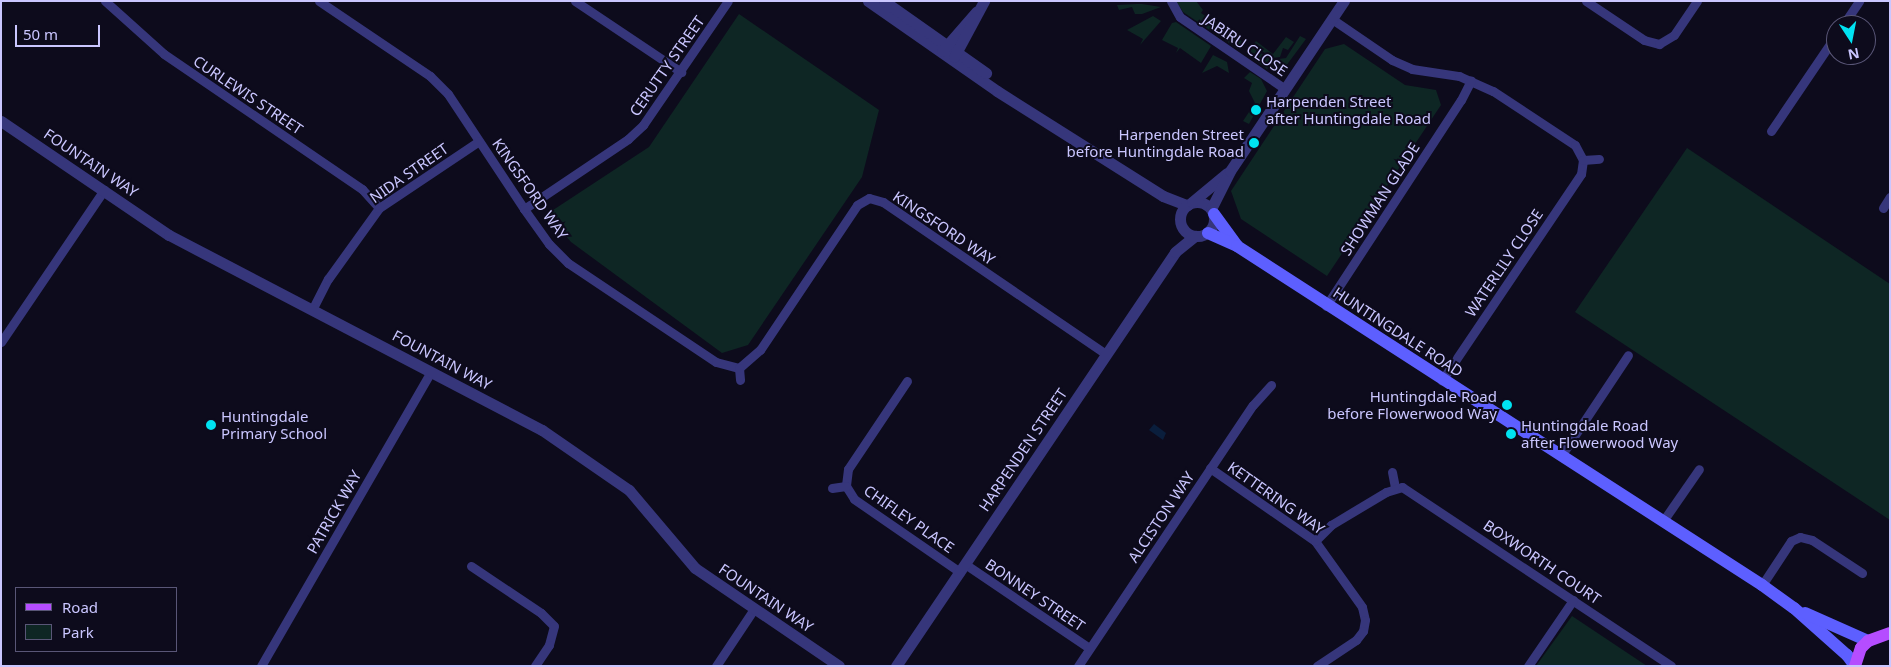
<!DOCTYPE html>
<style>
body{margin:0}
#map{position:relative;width:1891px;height:667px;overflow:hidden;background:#0d0b1c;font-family:"Noto Sans",sans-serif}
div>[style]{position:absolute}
.green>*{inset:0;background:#0e2624}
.water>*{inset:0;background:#0a1e3c}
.minor>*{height:9px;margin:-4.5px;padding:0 4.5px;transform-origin:4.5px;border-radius:4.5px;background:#36367b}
.tertiary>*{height:11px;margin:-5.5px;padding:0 5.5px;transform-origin:5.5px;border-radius:5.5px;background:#36367b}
.tertiary>.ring{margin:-5.5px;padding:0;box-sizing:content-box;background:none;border:11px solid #36367b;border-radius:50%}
.secondary>*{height:12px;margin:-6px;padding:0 6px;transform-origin:6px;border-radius:6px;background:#5d5fff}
.primary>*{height:12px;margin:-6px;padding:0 6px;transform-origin:6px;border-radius:6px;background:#b54dff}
.dots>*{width:14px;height:14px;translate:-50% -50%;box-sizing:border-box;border:2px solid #0d0b1c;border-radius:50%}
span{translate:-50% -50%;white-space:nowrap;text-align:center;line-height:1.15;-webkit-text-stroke:4px #0d0b1c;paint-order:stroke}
.street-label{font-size:15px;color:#cac6ff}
.poi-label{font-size:15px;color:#cac6ff}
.left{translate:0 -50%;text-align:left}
.right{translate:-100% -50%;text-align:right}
.frame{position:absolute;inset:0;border:2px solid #cac6ff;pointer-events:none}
.legend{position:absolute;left:15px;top:587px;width:162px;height:65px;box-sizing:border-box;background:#0d0b1c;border:1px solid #595677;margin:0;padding:6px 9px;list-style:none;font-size:15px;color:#cac6ff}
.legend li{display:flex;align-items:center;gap:10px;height:25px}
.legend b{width:25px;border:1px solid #595677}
.north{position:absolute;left:1826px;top:15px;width:50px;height:50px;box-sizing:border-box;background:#0d0b1c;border:1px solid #595677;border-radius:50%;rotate:169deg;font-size:14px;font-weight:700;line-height:20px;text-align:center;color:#cac6ff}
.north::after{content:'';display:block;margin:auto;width:18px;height:22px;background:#00e2f1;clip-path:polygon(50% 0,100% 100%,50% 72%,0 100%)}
.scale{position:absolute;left:15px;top:25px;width:85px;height:22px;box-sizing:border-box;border:2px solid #cac6ff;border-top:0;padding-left:6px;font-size:15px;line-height:18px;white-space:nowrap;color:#cac6ff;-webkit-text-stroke:4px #0d0b1c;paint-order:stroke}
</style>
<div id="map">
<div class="green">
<div style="clip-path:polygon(1176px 1px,1196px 1px,1203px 10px,1201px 13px,1243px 42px,1238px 49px,1183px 12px)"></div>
<div style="clip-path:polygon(1137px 4px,1142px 4px,1161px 7px,1142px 14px,1135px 14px,1132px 7px,1119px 10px,1117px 5px)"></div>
<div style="clip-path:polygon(739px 14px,879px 110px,862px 177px,748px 345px,722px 353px,571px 242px,547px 214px,649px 147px)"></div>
<div style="clip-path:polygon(1153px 16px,1161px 21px,1140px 45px,1143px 39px,1127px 30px)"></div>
<div style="clip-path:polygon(1176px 22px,1211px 46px,1201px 63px,1180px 48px,1176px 53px,1178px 48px,1162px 40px,1172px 23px)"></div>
<div style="clip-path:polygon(1300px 36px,1306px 39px,1283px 70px,1270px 66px,1267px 69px,1246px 54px,1251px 47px,1272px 60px,1286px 58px)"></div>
<div style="clip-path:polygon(1286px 37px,1294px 42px,1288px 50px,1283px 48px,1280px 57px,1272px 58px,1253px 45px,1256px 41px,1273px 54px)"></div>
<div style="clip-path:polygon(1344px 44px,1405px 85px,1436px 90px,1441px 105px,1327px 276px,1241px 219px,1231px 191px,1325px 49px)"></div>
<div style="clip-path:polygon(1213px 55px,1227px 62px,1229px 73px,1217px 66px,1202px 73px)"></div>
<div style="clip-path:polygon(1250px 72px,1261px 79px,1267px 91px,1249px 124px,1243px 121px,1255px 103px,1249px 91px,1252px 83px,1244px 78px)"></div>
<div style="clip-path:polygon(1687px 148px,1890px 284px,1890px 520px,1575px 312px)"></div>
<div style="clip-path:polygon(1572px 616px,1647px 666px,1536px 666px)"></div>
</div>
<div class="water">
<div style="clip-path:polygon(1154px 424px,1166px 433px,1163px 440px,1149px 430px)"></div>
</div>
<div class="minor">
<div style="left:105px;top:1px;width:79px;rotate:41.9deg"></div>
<div style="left:164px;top:54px;width:240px;rotate:34.3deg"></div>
<div style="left:362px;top:189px;width:25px;rotate:48deg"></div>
<div style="left:319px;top:1px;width:134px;rotate:34deg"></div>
<div style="left:430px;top:76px;width:25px;rotate:45deg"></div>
<div style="left:448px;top:94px;width:138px;rotate:56.5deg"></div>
<div style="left:524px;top:209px;width:43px;rotate:54.5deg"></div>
<div style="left:549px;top:244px;width:27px;rotate:45deg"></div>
<div style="left:568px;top:263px;width:178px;rotate:33.8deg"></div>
<div style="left:716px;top:362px;width:24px;rotate:15deg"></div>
<div style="left:739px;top:368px;width:28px;rotate:-41deg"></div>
<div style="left:760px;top:350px;width:174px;rotate:-56.2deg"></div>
<div style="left:857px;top:205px;width:14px;rotate:-30deg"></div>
<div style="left:869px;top:198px;width:15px;rotate:16deg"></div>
<div style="left:883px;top:202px;width:270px;rotate:34.3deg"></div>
<div style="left:575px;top:1px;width:128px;rotate:33.8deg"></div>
<div style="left:1171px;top:1px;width:18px;rotate:61deg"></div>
<div style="left:1180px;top:17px;width:127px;rotate:34.4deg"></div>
<div style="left:1586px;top:1px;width:70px;rotate:33.9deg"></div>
<div style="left:1644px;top:40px;width:16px;rotate:15deg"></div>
<div style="left:1659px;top:44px;width:17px;rotate:-31deg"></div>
<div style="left:1674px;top:35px;width:41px;rotate:-55.9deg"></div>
<div style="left:1332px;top:19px;width:73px;rotate:34.3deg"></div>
<div style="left:1392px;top:60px;width:22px;rotate:24deg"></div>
<div style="left:1412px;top:69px;width:48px;rotate:8.5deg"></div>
<div style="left:1459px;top:76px;width:37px;rotate:24deg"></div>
<div style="left:1493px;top:91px;width:98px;rotate:33.4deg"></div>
<div style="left:1575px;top:145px;width:17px;rotate:62deg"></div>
<div style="left:1583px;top:160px;width:14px;rotate:98deg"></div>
<div style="left:1581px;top:174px;width:249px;rotate:124deg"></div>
<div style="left:1843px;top:25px;width:29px;rotate:-56deg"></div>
<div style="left:1771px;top:131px;width:116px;rotate:-55.9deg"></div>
<div style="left:1583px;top:160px;width:16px;rotate:-4deg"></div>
<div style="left:1883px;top:208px;width:13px;rotate:-58deg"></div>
<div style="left:524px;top:209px;width:125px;rotate:-33.9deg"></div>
<div style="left:628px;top:139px;width:21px;rotate:-43deg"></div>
<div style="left:643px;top:125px;width:150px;rotate:-55.6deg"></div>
<div style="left:1326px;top:306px;width:246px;rotate:-56.8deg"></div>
<div style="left:1461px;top:100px;width:22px;rotate:-63deg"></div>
<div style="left:312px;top:310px;width:35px;rotate:-63deg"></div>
<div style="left:328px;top:279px;width:87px;rotate:-54.3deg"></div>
<div style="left:379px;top:208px;width:120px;rotate:-33.8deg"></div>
<div style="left:1px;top:342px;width:184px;rotate:-55.9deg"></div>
<div style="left:739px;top:368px;width:12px;rotate:85deg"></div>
<div style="left:907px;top:381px;width:106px;rotate:123.8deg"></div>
<div style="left:848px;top:469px;width:17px;rotate:97deg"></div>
<div style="left:846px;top:486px;width:15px;rotate:58deg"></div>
<div style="left:854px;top:499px;width:129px;rotate:34.6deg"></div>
<div style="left:1561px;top:456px;width:121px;rotate:-56.4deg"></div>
<div style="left:1210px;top:468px;width:128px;rotate:34.8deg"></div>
<div style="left:1315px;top:541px;width:81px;rotate:54.5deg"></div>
<div style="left:1362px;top:607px;width:13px;rotate:77deg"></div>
<div style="left:1365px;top:620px;width:11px;rotate:100deg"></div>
<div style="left:1363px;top:631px;width:11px;rotate:128deg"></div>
<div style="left:1356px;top:640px;width:47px;rotate:146.3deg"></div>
<div style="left:1392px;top:472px;width:15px;rotate:79deg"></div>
<div style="left:832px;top:488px;width:14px;rotate:-8deg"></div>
<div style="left:1663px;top:521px;width:63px;rotate:-55.3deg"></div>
<div style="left:1315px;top:541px;width:23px;rotate:-45deg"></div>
<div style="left:1331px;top:525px;width:64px;rotate:-31deg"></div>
<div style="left:1386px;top:492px;width:17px;rotate:-17deg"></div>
<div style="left:1402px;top:487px;width:323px;rotate:33.6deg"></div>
<div style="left:965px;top:564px;width:150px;rotate:34.1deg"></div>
<div style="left:471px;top:566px;width:84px;rotate:33.9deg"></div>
<div style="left:541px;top:613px;width:18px;rotate:45deg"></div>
<div style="left:554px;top:626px;width:20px;rotate:105deg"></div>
<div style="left:549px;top:645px;width:25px;rotate:124deg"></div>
<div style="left:1762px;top:585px;width:53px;rotate:-56.6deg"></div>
<div style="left:1791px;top:541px;width:10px;rotate:-24deg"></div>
<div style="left:1800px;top:537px;width:12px;rotate:14deg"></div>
<div style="left:1812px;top:540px;width:60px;rotate:33.4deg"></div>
<div style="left:261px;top:666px;width:340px;rotate:-60deg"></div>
<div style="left:716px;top:666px;width:69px;rotate:-56.3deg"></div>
<div style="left:1078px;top:666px;width:314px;rotate:-56.2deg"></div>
<div style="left:1253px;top:405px;width:27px;rotate:-48deg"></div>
<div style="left:1528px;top:666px;width:80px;rotate:-55.7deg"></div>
</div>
<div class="tertiary">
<div style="left:868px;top:1px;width:157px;rotate:34.9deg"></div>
<div style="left:997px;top:91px;width:196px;rotate:32.3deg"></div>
<div style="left:1163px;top:196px;width:26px;rotate:21deg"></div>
<div style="left:884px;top:1px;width:125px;rotate:35.2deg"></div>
<div style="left:942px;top:51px;width:52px;rotate:-48.9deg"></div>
<div style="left:954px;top:57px;width:64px;rotate:-61.8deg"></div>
<div style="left:1px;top:121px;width:203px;rotate:34.2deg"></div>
<div style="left:169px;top:235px;width:421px;rotate:27.6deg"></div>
<div style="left:542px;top:430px;width:106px;rotate:34.6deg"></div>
<div style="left:629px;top:490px;width:102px;rotate:49.8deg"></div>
<div style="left:695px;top:568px;width:174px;rotate:34.2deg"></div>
<div class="ring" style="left:1180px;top:202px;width:23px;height:23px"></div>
<div style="left:1192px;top:202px;width:45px;rotate:-39.6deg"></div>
<div style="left:1211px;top:209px;width:42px;rotate:-63.4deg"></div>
<div style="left:1230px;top:171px;width:205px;rotate:-56.2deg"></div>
<div style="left:896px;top:666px;width:499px;rotate:-56deg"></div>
<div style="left:1175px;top:252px;width:26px;rotate:-39deg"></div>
</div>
<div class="secondary">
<div style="left:1214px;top:214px;width:39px;rotate:54deg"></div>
<div style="left:1208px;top:233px;width:32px;rotate:24deg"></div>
<div style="left:1237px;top:246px;width:625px;rotate:32.85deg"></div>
<div style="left:1762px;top:585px;width:39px;rotate:36deg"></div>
<div style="left:1794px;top:608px;width:71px;rotate:41.6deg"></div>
<div style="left:1847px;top:655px;width:14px;rotate:54deg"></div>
<div style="left:1805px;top:613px;width:69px;rotate:24deg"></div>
</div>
<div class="primary">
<div style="left:1855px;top:666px;width:19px;rotate:-72deg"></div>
<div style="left:1861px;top:648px;width:10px;rotate:-45deg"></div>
<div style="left:1868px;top:641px;width:23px;rotate:-20deg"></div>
</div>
<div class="dots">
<div style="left:1256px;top:110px;background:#00e2f1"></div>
<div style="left:1254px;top:143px;background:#00e2f1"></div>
<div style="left:1507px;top:405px;background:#00e2f1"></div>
<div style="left:211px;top:425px;background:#00e2f1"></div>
<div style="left:1511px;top:434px;background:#00e2f1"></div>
</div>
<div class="street-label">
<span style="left:1245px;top:45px;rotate:34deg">JABIRU CLOSE</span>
<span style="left:667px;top:66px;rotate:-55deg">CERUTTY STREET</span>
<span style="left:248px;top:95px;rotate:34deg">CURLEWIS STREET</span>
<span style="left:91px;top:163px;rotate:34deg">FOUNTAIN WAY</span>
<span style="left:409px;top:173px;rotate:-35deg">NIDA STREET</span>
<span style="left:530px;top:189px;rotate:55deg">KINGSFORD WAY</span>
<span style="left:1380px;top:199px;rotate:-57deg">SHOWMAN GLADE</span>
<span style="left:944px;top:228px;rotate:34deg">KINGSFORD WAY</span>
<span style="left:1504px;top:263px;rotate:-56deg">WATERLILY CLOSE</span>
<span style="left:1398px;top:332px;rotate:33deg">HUNTINGDALE ROAD</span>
<span style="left:442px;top:360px;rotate:28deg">FOUNTAIN WAY</span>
<span style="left:1023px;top:450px;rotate:-56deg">HARPENDEN STREET</span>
<span style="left:1276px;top:498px;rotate:35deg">KETTERING WAY</span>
<span style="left:334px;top:512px;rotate:-60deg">PATRICK WAY</span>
<span style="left:1161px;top:517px;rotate:-56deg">ALCISTON WAY</span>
<span style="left:909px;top:519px;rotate:35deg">CHIFLEY PLACE</span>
<span style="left:1542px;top:562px;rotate:34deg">BOXWORTH COURT</span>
<span style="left:1035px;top:595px;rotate:34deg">BONNEY STREET</span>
<span style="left:766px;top:598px;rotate:34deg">FOUNTAIN WAY</span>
</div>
<div class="poi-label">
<span class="left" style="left:1266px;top:110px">Harpenden Street<br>after Huntingdale Road</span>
<span class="right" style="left:1244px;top:143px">Harpenden Street<br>before Huntingdale Road</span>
<span class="right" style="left:1497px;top:405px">Huntingdale Road<br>before Flowerwood Way</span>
<span class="left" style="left:221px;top:425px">Huntingdale<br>Primary School</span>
<span class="left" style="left:1521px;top:434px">Huntingdale Road<br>after Flowerwood Way</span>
</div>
<div class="frame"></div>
<ul class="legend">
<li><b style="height:6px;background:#b54dff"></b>Road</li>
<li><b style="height:14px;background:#0e2624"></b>Park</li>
</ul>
<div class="north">N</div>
<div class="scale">50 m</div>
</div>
